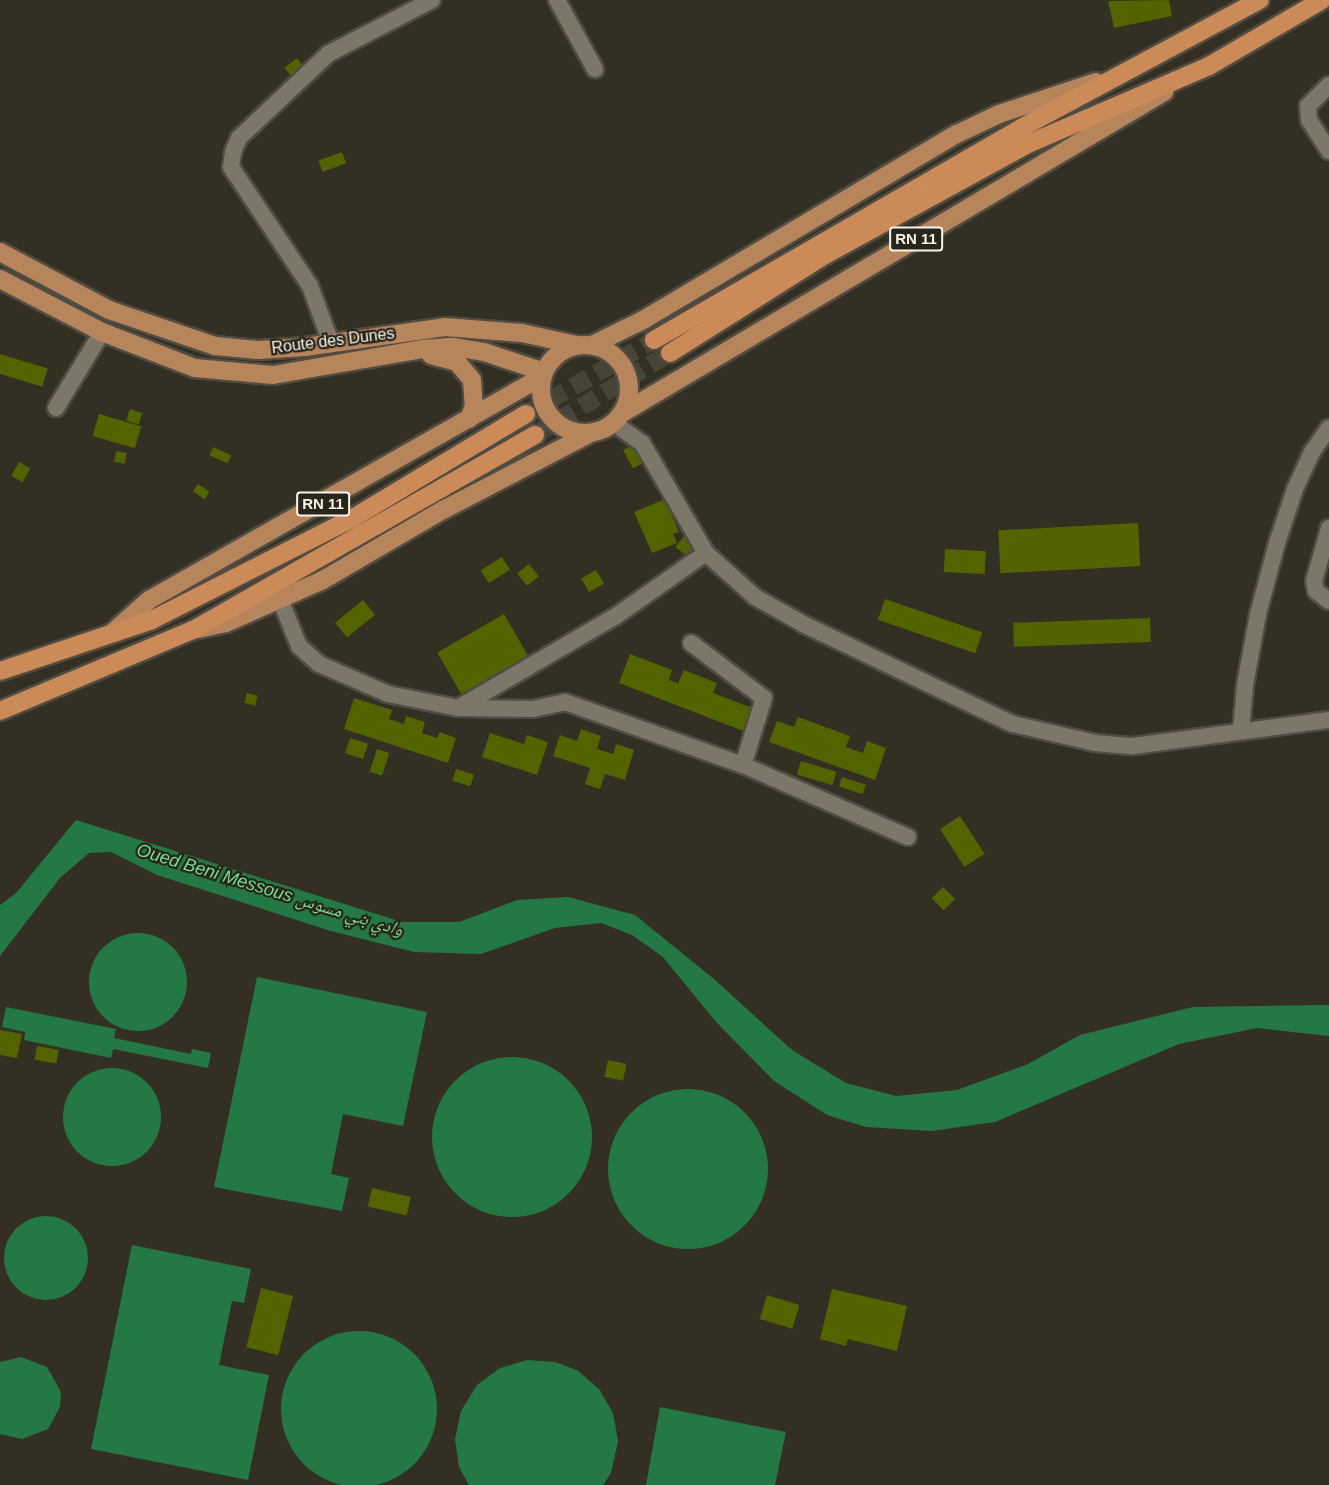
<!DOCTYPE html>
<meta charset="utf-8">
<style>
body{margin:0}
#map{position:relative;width:1329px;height:1485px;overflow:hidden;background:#342f23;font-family:Arial,"Noto Naskh Arabic",sans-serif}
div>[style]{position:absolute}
.water>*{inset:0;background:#247845}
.round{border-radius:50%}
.building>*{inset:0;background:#536300;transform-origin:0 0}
.trunk-tunnel>*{height:18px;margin-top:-9px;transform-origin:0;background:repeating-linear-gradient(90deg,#484337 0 18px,transparent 0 27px)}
.roads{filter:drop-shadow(2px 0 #514c42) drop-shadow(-2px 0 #514c42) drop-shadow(0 2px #514c42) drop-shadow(0 -2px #514c42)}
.minor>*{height:16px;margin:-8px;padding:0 8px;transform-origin:8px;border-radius:8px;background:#7c7769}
.primary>*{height:18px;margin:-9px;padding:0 9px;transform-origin:9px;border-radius:9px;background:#b7855c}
.primary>.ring{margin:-9px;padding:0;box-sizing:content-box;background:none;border:18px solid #b7855c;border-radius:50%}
.trunk>*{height:18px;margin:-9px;padding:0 9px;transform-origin:9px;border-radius:9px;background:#cb8a58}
span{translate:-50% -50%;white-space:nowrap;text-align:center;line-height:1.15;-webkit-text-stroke:4.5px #2a2519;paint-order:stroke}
.shield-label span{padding:2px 4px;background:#2a2519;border:2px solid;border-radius:4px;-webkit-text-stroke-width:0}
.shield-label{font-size:15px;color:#f8f4ed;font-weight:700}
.street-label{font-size:16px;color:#f8f4ed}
.water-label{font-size:18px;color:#71dd95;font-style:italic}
</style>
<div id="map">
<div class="water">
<div style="clip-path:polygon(76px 820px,402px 922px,459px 922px,517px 900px,568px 897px,635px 915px,714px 979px,792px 1050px,846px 1083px,896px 1096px,957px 1090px,1028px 1064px,1080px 1035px,1193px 1007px,1329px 1005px,1329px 1036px,1257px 1028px,1179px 1044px,995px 1122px,932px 1131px,866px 1127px,827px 1115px,774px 1081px,716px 1022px,663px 957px,632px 935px,601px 923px,555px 928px,481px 954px,414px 952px,331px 931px,157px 875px,111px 852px,89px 853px,60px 878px,0 956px,0 905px,16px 893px)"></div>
<div class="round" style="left:89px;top:933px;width:98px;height:98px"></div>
<div style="clip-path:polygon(257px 977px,427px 1012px,403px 1126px,343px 1114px,331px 1174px,349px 1178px,342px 1211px,214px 1187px)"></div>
<div style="clip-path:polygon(6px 1007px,116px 1029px,114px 1038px,191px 1054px,192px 1049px,211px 1053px,208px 1068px,113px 1049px,111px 1058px,24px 1040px,25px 1032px,2px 1027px)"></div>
<div class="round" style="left:432px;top:1057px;width:160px;height:160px"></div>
<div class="round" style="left:63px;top:1068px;width:98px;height:98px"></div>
<div class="round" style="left:608px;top:1089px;width:160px;height:160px"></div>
<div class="round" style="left:4px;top:1216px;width:84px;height:84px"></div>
<div style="clip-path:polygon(132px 1245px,251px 1269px,244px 1303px,232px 1301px,219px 1365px,269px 1375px,248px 1480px,91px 1449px)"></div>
<div class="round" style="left:281px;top:1331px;width:156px;height:156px"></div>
<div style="clip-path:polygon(21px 1357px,47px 1367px,61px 1392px,60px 1407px,48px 1429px,22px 1439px,0 1434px,0 1362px)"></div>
<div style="clip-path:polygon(527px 1360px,555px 1362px,577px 1370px,599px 1389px,613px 1413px,618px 1441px,611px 1473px,603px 1485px,469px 1485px,459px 1467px,455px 1439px,461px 1411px,477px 1385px,500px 1368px)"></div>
<div style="clip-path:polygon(660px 1407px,786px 1432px,775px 1485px,646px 1485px)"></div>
</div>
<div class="building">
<div style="clip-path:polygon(1169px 0,1172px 16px,1114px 28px,1108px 1px)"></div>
<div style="left:297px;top:58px;width:11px;height:16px;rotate:52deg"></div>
<div style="left:342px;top:152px;width:12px;height:25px;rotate:70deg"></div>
<div style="left:0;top:354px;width:50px;height:19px;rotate:17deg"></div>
<div style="left:130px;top:409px;width:13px;height:12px;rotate:18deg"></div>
<div style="left:99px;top:414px;width:44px;height:23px;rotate:16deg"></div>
<div style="left:638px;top:442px;width:21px;height:17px;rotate:62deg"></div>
<div style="left:213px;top:447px;width:20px;height:9px;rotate:24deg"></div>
<div style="left:116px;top:451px;width:11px;height:11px;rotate:10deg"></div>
<div style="left:19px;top:462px;width:13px;height:16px;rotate:29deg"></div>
<div style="left:198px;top:484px;width:14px;height:9px;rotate:34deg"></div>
<div style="clip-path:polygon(665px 499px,679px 532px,673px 534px,677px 543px,652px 553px,634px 512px)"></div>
<div style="left:1138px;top:523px;width:43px;height:140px;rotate:87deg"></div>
<div style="left:684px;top:536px;width:18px;height:14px;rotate:38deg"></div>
<div style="left:945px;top:549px;width:41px;height:23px;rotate:3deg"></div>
<div style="left:502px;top:557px;width:15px;height:25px;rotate:58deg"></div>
<div style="left:529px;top:564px;width:16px;height:15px;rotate:52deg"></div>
<div style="left:596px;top:570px;width:16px;height:17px;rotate:60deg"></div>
<div style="left:885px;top:599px;width:103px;height:22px;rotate:19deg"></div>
<div style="left:363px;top:600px;width:19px;height:36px;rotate:51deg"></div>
<div style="left:504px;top:614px;width:51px;height:77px;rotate:60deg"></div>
<div style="left:1150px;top:618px;width:24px;height:137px;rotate:88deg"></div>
<div style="clip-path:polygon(630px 654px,672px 670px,669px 680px,678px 683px,684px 670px,717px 683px,713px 693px,755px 709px,746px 732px,619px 683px)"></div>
<div style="left:247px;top:693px;width:11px;height:10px;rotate:15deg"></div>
<div style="clip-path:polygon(354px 698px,392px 710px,389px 719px,404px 724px,406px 716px,425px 722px,422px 733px,437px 738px,440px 732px,456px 738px,448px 763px,344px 729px)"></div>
<div style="clip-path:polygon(798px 717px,850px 736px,846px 747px,863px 753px,867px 741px,886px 748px,875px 780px,769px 742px,777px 721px,794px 727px)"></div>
<div style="clip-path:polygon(581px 729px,601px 736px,597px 749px,613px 754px,616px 744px,634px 750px,625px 780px,605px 774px,600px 789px,585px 784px,590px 768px,553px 756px,560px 735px,577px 741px)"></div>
<div style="clip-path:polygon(490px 733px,524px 744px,527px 735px,548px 742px,537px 775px,482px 757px)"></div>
<div style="left:350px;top:738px;width:19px;height:16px;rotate:18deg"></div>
<div style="left:377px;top:749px;width:13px;height:24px;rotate:18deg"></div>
<div style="left:801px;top:761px;width:37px;height:14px;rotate:17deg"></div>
<div style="left:456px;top:769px;width:19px;height:12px;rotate:18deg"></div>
<div style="left:842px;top:777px;width:25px;height:10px;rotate:18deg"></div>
<div style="left:960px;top:816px;width:45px;height:24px;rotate:57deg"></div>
<div style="left:943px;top:887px;width:17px;height:16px;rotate:45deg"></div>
<div style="clip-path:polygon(0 1030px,22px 1034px,17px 1058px,0 1055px)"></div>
<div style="left:37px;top:1046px;width:22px;height:14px;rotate:10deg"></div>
<div style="left:608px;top:1060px;width:19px;height:17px;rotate:12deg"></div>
<div style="left:372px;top:1188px;width:40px;height:19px;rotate:13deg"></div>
<div style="left:261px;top:1288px;width:33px;height:61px;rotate:14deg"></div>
<div style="clip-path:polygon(832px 1289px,907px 1306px,897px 1351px,848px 1339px,846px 1346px,820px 1339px)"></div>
<div style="left:767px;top:1295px;width:34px;height:25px;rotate:17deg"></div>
</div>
<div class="trunk-tunnel">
<div style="left:526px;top:414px;width:148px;rotate:-30deg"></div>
<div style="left:535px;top:435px;width:158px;rotate:-31.3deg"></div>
</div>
<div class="roads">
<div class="minor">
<div style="left:557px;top:0;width:79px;rotate:61.2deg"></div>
<div style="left:1329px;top:85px;width:30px;rotate:135deg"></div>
<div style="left:1308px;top:106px;width:14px;rotate:86deg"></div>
<div style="left:1309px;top:120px;width:37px;rotate:57deg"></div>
<div style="left:331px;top:343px;width:61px;rotate:-110.2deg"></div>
<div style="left:310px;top:286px;width:143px;rotate:-123.6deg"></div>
<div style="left:231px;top:167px;width:15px;rotate:-82deg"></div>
<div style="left:233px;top:152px;width:15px;rotate:-67deg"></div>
<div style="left:239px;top:138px;width:122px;rotate:-43.3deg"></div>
<div style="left:328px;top:54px;width:117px;rotate:-27.4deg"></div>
<div style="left:56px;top:408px;width:89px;rotate:-58.8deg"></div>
<div style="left:614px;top:423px;width:34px;rotate:36deg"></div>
<div style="left:642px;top:443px;width:127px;rotate:59.8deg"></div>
<div style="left:706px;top:553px;width:66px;rotate:41.9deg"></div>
<div style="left:755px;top:597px;width:57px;rotate:29.2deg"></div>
<div style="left:805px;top:625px;width:230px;rotate:25.5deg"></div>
<div style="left:1013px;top:724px;width:84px;rotate:13deg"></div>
<div style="left:1095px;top:743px;width:38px;rotate:5deg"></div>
<div style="left:1133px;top:746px;width:198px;rotate:-7.6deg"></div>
<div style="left:1329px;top:528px;width:55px;rotate:105.8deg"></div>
<div style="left:1314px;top:581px;width:10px;rotate:79deg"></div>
<div style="left:1316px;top:591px;width:16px;rotate:38deg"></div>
<div style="left:280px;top:599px;width:51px;rotate:68deg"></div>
<div style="left:299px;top:646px;width:27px;rotate:42deg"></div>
<div style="left:319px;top:664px;width:75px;rotate:23.5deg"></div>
<div style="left:388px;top:694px;width:71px;rotate:11.3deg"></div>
<div style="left:458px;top:708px;width:75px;rotate:0.8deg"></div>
<div style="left:533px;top:709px;width:33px;rotate:-12deg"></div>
<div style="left:565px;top:702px;width:189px;rotate:19.5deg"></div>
<div style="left:743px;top:765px;width:180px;rotate:23.6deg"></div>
<div style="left:691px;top:643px;width:91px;rotate:37deg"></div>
<div style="left:764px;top:698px;width:70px;rotate:107.4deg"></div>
<div style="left:458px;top:708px;width:183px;rotate:-30.2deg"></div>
<div style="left:616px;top:616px;width:110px;rotate:-35deg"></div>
<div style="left:1241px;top:731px;width:46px;rotate:-85deg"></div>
<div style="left:1245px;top:685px;width:72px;rotate:-79.6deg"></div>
<div style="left:1258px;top:614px;width:73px;rotate:-75deg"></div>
<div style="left:1277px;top:543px;width:57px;rotate:-71.6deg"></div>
<div style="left:1295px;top:489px;width:41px;rotate:-65.3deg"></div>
<div style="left:1312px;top:452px;width:29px;rotate:-55deg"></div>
</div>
<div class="primary">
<div style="left:0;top:252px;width:123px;rotate:28deg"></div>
<div style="left:109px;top:310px;width:112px;rotate:18.8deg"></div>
<div style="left:215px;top:346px;width:43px;rotate:5.3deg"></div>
<div style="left:258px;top:350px;width:47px;rotate:-3.7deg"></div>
<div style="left:305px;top:347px;width:141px;rotate:-8.1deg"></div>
<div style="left:445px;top:327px;width:77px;rotate:4.5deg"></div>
<div style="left:522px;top:333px;width:56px;rotate:12.3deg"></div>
<div style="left:0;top:279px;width:115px;rotate:27.5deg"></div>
<div style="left:102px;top:332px;width:100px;rotate:21.2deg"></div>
<div style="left:195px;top:368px;width:78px;rotate:5.1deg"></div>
<div style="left:273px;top:375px;width:151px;rotate:-9.9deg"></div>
<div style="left:422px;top:349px;width:31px;rotate:-4deg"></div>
<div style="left:453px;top:347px;width:31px;rotate:9deg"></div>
<div style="left:484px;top:352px;width:63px;rotate:18.4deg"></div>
<div class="ring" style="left:541px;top:345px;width:70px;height:70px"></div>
<div style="left:592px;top:345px;width:59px;rotate:-26.1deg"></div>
<div style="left:645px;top:319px;width:363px;rotate:-30.7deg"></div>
<div style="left:957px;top:134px;width:47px;rotate:-25.5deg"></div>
<div style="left:999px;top:114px;width:102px;rotate:-18.3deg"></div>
<div style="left:431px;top:355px;width:27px;rotate:15deg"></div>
<div style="left:457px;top:362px;width:23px;rotate:50deg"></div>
<div style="left:472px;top:380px;width:26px;rotate:86deg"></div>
<div style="left:474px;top:406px;width:14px;rotate:111deg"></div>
<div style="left:624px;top:412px;width:628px;rotate:-30.65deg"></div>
<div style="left:198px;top:629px;width:29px;rotate:-12deg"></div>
<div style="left:226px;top:623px;width:106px;rotate:-23.9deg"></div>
<div style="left:323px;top:580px;width:139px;rotate:-30.3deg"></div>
<div style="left:443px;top:510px;width:167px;rotate:-27.5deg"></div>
<div style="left:112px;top:633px;width:50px;rotate:-41.7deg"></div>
<div style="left:149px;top:600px;width:452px;rotate:-29.6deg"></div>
</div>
<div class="trunk">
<div style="left:654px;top:340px;width:424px;rotate:-30deg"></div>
<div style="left:1021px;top:128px;width:271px;rotate:-28.2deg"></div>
<div style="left:670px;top:353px;width:183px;rotate:-32.3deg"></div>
<div style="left:825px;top:255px;width:231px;rotate:-28.7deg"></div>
<div style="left:1028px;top:144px;width:197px;rotate:-23.3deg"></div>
<div style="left:1209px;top:66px;width:131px;rotate:-30.3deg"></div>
<div style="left:0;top:671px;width:160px;rotate:-18.5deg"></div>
<div style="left:152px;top:620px;width:225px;rotate:-26.9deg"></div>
<div style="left:353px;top:518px;width:202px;rotate:-31deg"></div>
<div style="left:0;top:711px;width:209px;rotate:-22.8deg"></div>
<div style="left:193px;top:630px;width:394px;rotate:-29.7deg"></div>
</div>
</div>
<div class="shield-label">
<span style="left:916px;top:239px">RN 11</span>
<span style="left:323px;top:504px">RN 11</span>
</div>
<div class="street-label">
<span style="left:333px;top:341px;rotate:-7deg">Route des Dunes</span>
</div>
<div class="water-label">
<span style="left:270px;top:890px;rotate:17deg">Oued Beni Messous وادي بني مسوس</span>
</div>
</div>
